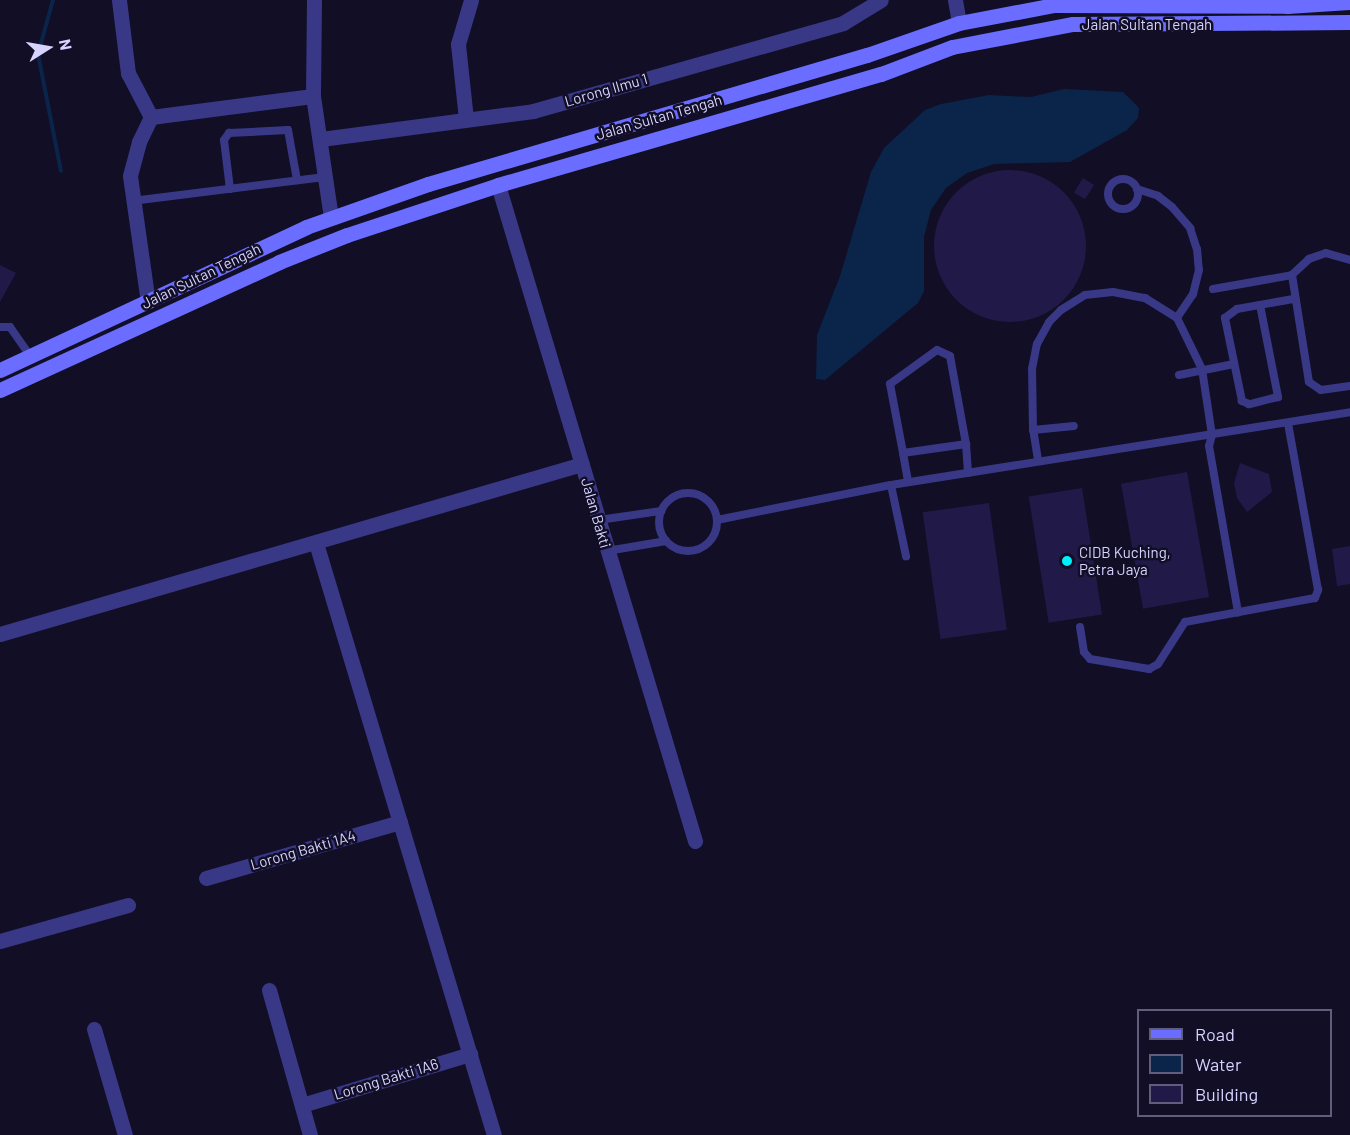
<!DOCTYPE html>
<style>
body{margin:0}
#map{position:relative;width:1350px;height:1135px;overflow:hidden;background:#110e26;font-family:Barlow,sans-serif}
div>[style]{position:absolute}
.water>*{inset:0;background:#0b2449}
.stream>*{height:4px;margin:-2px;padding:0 2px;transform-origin:2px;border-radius:2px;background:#0b2449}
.building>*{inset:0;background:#211a48;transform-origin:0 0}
.round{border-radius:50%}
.service>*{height:8px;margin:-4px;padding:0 4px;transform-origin:4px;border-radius:4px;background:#383886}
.service>.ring{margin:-4px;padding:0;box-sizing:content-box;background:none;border:8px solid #383886;border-radius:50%}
.minor>*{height:15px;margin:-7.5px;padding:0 7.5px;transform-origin:7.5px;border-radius:7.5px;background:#383886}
.secondary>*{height:15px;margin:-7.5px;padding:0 7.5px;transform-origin:7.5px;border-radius:7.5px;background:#6a6dff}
.dots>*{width:16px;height:16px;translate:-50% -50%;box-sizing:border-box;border:3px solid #110e26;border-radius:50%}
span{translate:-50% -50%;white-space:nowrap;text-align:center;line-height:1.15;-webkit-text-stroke:5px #110e26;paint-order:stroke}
.street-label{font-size:15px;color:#d7d3ff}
.poi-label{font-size:15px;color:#d7d3ff}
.left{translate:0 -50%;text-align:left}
.legend{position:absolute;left:1137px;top:1009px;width:195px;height:108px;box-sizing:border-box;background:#110e26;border:2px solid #605d7d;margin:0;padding:8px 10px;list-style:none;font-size:18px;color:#d7d3ff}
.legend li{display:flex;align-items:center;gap:12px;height:30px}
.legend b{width:30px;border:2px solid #605d7d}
.north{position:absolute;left:18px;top:18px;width:60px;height:60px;-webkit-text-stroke:4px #110e26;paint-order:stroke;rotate:79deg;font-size:16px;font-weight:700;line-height:24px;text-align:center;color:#d7d3ff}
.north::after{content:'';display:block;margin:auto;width:21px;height:27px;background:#d7d3ff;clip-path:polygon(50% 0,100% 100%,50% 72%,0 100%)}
</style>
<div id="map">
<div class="water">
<div style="clip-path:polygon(1064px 89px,1123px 92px,1139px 108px,1138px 118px,1127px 130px,1070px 162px,994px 164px,967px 173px,946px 188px,931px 210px,924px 237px,924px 291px,918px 303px,825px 380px,816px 379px,817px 335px,840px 276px,871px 172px,884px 148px,925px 110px,941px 104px,989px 95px,1031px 97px)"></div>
</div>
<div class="stream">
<div style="left:53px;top:0;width:56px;rotate:105.5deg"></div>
<div style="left:38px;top:54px;width:119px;rotate:78.9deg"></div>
</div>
<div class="building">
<div class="round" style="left:934px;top:170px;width:152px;height:152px"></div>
<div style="left:1083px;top:178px;width:13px;height:17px;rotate:32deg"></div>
<div style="clip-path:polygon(0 265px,16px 273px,0 302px)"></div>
<div style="clip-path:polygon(1240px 463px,1269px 474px,1272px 492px,1247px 512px,1237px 498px,1234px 483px)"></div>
<div style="left:1187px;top:472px;width:127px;height:67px;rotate:80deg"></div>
<div style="left:1082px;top:488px;width:128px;height:54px;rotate:81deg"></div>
<div style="left:989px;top:503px;width:128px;height:67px;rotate:82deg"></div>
<div style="clip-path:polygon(1350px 546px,1350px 584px,1337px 586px,1332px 549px)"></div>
</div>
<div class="service">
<div class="ring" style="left:1108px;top:179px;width:22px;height:22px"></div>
<div style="left:230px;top:189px;width:49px;rotate:-97deg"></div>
<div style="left:224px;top:140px;width:9px;rotate:-54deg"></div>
<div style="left:229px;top:133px;width:59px;rotate:-2.9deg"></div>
<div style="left:288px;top:130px;width:51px;rotate:79.8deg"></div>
<div style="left:1137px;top:189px;width:22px;rotate:18deg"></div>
<div style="left:1158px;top:196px;width:18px;rotate:38deg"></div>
<div style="left:1172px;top:207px;width:28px;rotate:49deg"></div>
<div style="left:1190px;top:228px;width:22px;rotate:72deg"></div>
<div style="left:1197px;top:249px;width:21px;rotate:85deg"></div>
<div style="left:1199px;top:270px;width:25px;rotate:104deg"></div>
<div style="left:1193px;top:294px;width:29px;rotate:124deg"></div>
<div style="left:1177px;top:318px;width:57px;rotate:63.9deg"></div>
<div style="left:1202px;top:369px;width:67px;rotate:81.4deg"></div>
<div style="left:1212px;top:435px;width:11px;rotate:105deg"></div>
<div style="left:1209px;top:446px;width:169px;rotate:80.1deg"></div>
<div style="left:132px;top:201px;width:194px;rotate:-7.1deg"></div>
<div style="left:1350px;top:260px;width:25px;rotate:-164deg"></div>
<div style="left:1326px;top:253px;width:18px;rotate:161deg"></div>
<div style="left:1309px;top:259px;width:23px;rotate:137deg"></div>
<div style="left:1292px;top:275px;width:108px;rotate:81deg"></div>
<div style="left:1309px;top:382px;width:14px;rotate:34deg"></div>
<div style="left:1321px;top:390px;width:29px;rotate:-8deg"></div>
<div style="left:1213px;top:289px;width:80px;rotate:-10deg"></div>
<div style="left:1260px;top:305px;width:94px;rotate:78.9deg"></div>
<div style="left:1278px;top:397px;width:30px;rotate:166deg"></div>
<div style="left:1249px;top:404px;width:8px;rotate:-157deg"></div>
<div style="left:1242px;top:401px;width:85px;rotate:-101.6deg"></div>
<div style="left:1225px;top:318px;width:15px;rotate:-37deg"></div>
<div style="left:1237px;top:309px;width:57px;rotate:-10.1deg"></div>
<div style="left:0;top:327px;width:10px"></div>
<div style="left:10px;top:327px;width:35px;rotate:55deg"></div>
<div style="left:1179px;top:375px;width:56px;rotate:-11.3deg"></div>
<div style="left:1033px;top:430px;width:61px;rotate:-90.9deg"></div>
<div style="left:1032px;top:369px;width:25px;rotate:-79deg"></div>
<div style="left:1037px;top:344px;width:25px;rotate:-61deg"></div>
<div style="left:1049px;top:322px;width:17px;rotate:-45deg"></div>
<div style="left:1061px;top:310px;width:28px;rotate:-32deg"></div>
<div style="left:1085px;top:295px;width:28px;rotate:-6deg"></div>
<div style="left:1113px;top:292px;width:33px;rotate:11deg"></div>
<div style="left:1145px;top:298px;width:38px;rotate:32deg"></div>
<div style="left:966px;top:444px;width:89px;rotate:-100.3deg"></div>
<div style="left:950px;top:356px;width:14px;rotate:-155deg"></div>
<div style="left:937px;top:350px;width:58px;rotate:144.1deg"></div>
<div style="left:890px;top:384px;width:70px;rotate:79.3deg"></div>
<div style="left:903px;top:453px;width:64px;rotate:-8.1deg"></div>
<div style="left:966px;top:444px;width:29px;rotate:86deg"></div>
<div style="left:903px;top:453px;width:29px;rotate:80deg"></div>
<div style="left:1038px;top:460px;width:30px;rotate:-99deg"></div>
<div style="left:1033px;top:430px;width:41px;rotate:-5.6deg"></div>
<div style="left:891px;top:485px;width:73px;rotate:78.1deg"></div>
<div class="ring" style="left:659px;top:493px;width:50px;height:50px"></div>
<div style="left:599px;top:520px;width:63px;rotate:-8.3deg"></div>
<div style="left:717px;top:520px;width:177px;rotate:-11.4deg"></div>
<div style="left:891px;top:485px;width:465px;rotate:-9deg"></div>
<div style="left:607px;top:551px;width:60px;rotate:-9.6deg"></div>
<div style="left:1080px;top:627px;width:25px;rotate:81deg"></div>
<div style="left:1084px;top:652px;width:9px;rotate:49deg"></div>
<div style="left:1090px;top:659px;width:60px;rotate:9.6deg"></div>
<div style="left:1149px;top:669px;width:10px;rotate:-29deg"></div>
<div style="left:1158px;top:664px;width:50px;rotate:-57.3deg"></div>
<div style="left:1185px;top:622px;width:132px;rotate:-10.5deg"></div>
<div style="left:1315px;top:598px;width:9px;rotate:-69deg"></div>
<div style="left:1318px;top:590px;width:170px;rotate:-100.2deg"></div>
</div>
<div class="minor">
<div style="left:119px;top:0;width:74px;rotate:83deg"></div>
<div style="left:128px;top:73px;width:50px;rotate:62.4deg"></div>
<div style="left:151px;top:117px;width:28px;rotate:116deg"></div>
<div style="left:139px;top:142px;width:35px;rotate:105deg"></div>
<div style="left:130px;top:176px;width:127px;rotate:81.9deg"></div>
<div style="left:314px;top:0;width:96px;rotate:90.6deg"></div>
<div style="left:313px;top:96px;width:123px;rotate:81.6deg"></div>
<div style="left:955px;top:0;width:23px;rotate:80deg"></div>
<div style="left:151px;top:117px;width:163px;rotate:-7.4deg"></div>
<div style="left:466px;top:119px;width:75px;rotate:-96.1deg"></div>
<div style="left:458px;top:44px;width:46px;rotate:-73.5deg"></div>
<div style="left:321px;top:139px;width:214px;rotate:-7.5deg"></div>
<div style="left:533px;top:111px;width:322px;rotate:-15.8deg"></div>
<div style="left:843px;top:23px;width:44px;rotate:-31.2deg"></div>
<div style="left:498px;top:185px;width:685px;rotate:73.28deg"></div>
<div style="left:316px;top:543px;width:618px;rotate:73.27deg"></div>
<div style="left:0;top:634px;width:606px;rotate:-16.28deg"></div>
<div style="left:206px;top:878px;width:202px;rotate:-16.1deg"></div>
<div style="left:0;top:941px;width:133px;rotate:-15.7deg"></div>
<div style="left:269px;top:990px;width:151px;rotate:74.2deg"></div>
<div style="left:94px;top:1029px;width:110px;rotate:73.7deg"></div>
<div style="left:302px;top:1105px;width:176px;rotate:-16.9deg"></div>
</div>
<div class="secondary">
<div style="left:0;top:370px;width:338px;rotate:-25deg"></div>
<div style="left:306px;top:227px;width:129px;rotate:-19.4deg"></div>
<div style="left:428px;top:184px;width:458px;rotate:-16.4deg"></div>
<div style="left:867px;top:55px;width:97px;rotate:-19.2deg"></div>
<div style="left:959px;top:23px;width:97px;rotate:-10.7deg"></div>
<div style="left:1054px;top:5px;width:233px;rotate:0.2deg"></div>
<div style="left:1287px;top:6px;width:63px;rotate:-3.6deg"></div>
<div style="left:0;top:390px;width:307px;rotate:-24.6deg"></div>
<div style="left:279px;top:262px;width:73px;rotate:-21.7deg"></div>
<div style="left:347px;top:235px;width:159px;rotate:-18.3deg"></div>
<div style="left:498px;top:185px;width:399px;rotate:-16.2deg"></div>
<div style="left:881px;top:74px;width:76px;rotate:-20.8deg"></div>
<div style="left:952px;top:47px;width:123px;rotate:-10.8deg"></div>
<div style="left:1073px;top:24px;width:277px;rotate:-0.4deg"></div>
</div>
<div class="dots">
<div style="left:1067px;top:561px;background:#00effe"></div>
</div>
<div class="street-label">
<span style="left:1147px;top:25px">Jalan Sultan Tengah</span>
<span style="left:606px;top:90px;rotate:-16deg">Lorong Ilmu 1</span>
<span style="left:659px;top:117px;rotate:-16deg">Jalan Sultan Tengah</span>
<span style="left:201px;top:276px;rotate:-26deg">Jalan Sultan Tengah</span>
<span style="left:596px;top:513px;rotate:74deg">Jalan Bakti</span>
<span style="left:303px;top:850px;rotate:-16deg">Lorong Bakti 1A4</span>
<span style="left:386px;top:1079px;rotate:-17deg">Lorong Bakti 1A6</span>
</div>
<div class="poi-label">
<span class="left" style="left:1079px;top:561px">CIDB Kuching,<br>Petra Jaya</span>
</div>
<ul class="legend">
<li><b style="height:8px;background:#6a6dff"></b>Road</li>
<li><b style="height:16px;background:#0b2449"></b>Water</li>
<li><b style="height:16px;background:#211a48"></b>Building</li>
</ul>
<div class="north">N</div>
</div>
